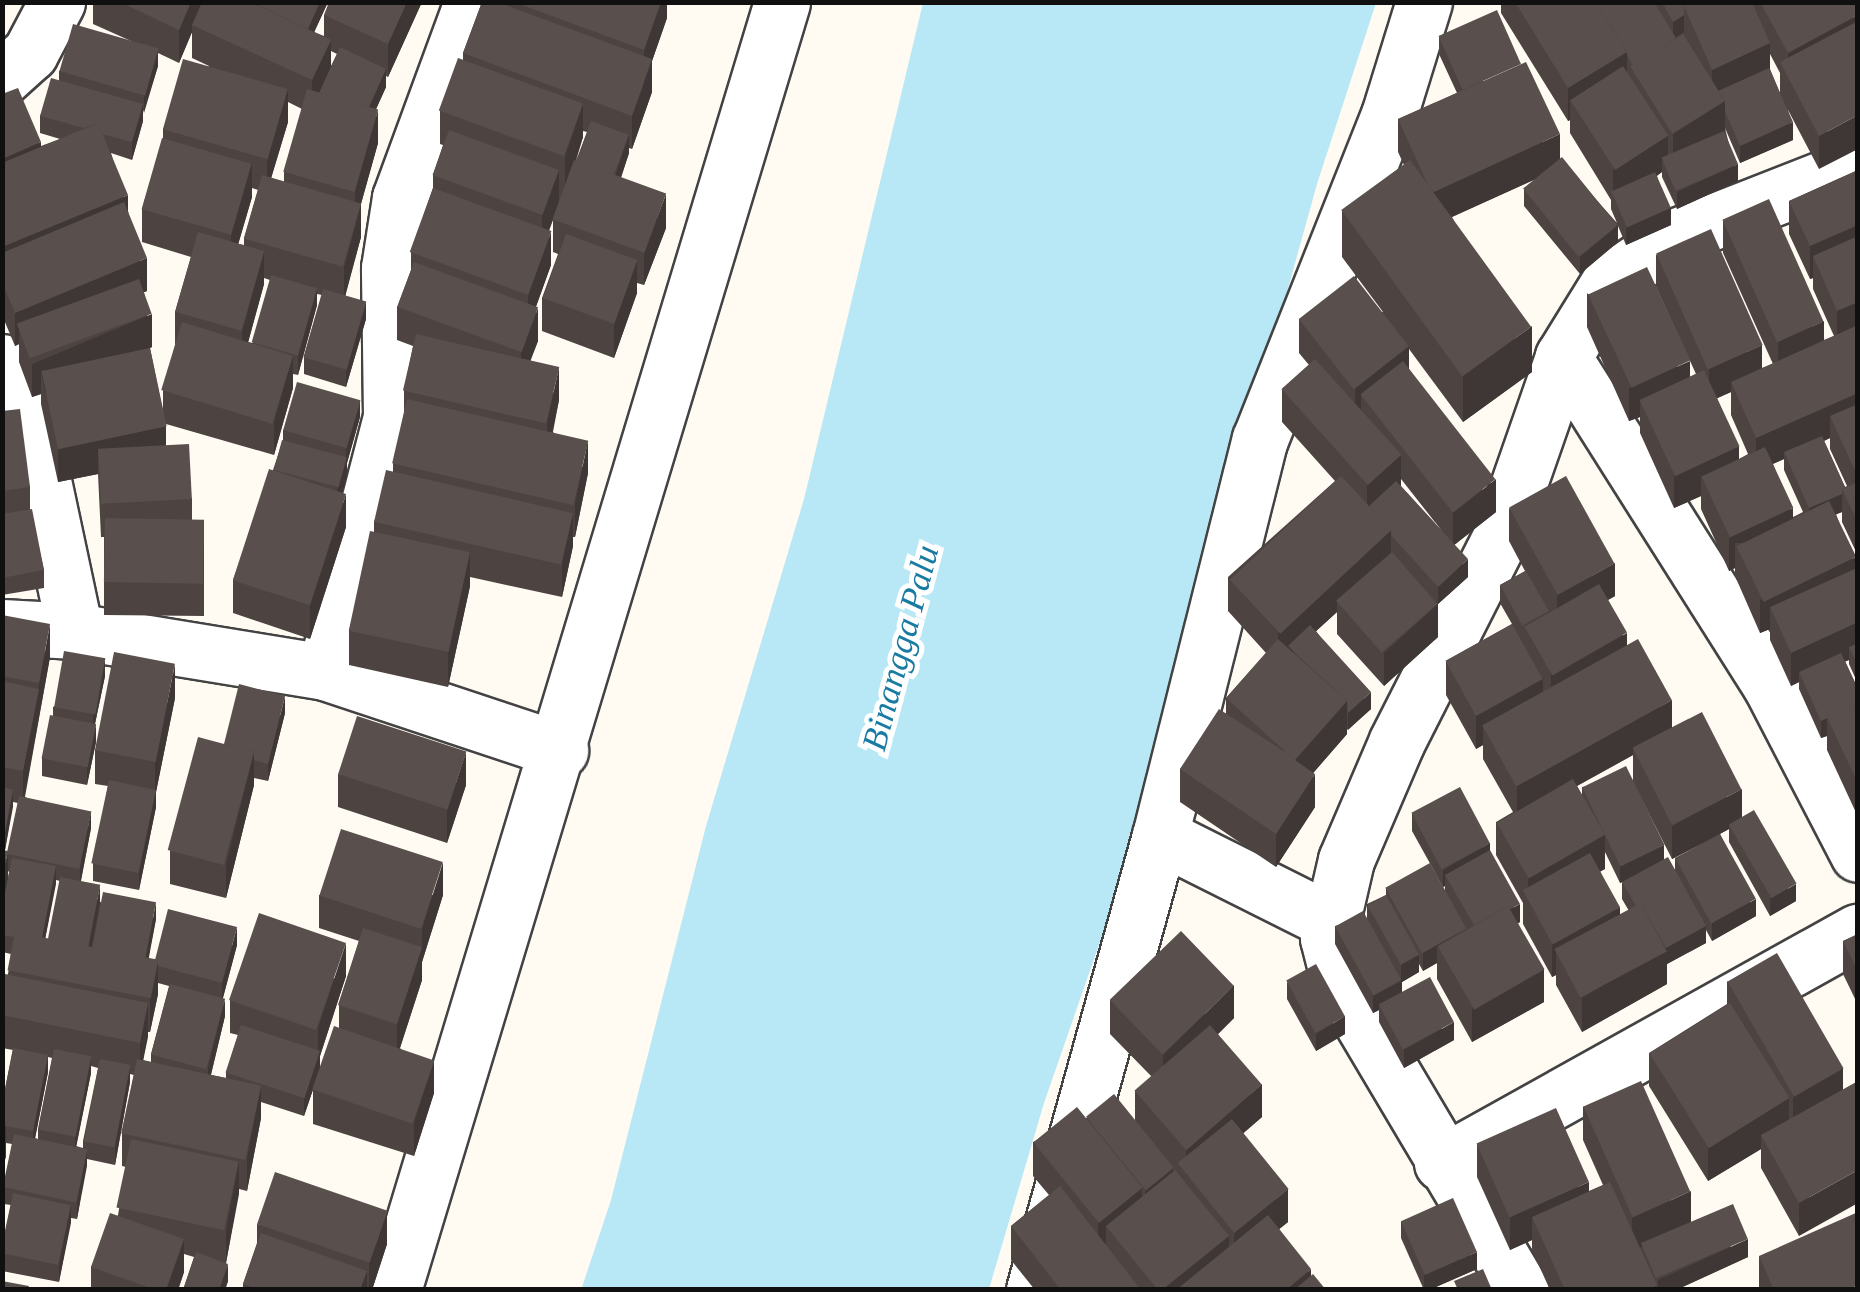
<!DOCTYPE html>
<style>
body{margin:0}
#map{position:relative;width:1860px;height:1292px;overflow:hidden;background:#fffbf3;font-family:"Times New Roman",serif}
div>[style]{position:absolute}
.water>*{inset:0;background:#b8e8f6}
.roads{filter:drop-shadow(2px 0 #434343) drop-shadow(-2px 0 #434343) drop-shadow(0 2px #434343) drop-shadow(0 -2px #434343)}
.minor>*{height:55px;margin:-27.5px;padding:0 27.5px;transform-origin:27.5px;border-radius:27.5px;background:#fff}
.wall>*{inset:0;background:#4d4441}
.shaded-wall>*{inset:0;background:#3e3735}
.building>*{inset:0;background:#594f4c;transform-origin:0 0}
span{translate:-50% -50%;white-space:nowrap;text-align:center;line-height:1.15;-webkit-text-stroke:10px #fff;paint-order:stroke}
.water-label{font-size:35px;color:#197ba2;font-style:italic}
.frame{position:absolute;inset:0;border:5px solid #101010;pointer-events:none}
</style>
<div id="map">
<div class="water">
<div style="clip-path:polygon(923px 3px,1376px 3px,1317px 184px,1135px 841px,1044px 1103px,989px 1289px,581px 1290px,611px 1200px,706px 826px,804px 499px)"></div>
</div>
<div class="roads">
<div class="minor">
<div style="left:2px;top:78px;width:38px;rotate:-42deg"></div>
<div style="left:30px;top:53px;width:58px;rotate:-62.1deg"></div>
<div style="left:1563px;top:357px;width:389px;rotate:57.7deg"></div>
<div style="left:1771px;top:686px;width:189px;rotate:62.6deg"></div>
<div style="left:2px;top:362px;width:107px;rotate:69.7deg"></div>
<div style="left:39px;top:462px;width:173px;rotate:78deg"></div>
<div style="left:2px;top:627px;width:73px;rotate:3.1deg"></div>
<div style="left:75px;top:631px;width:253px;rotate:9.3deg"></div>
<div style="left:325px;top:672px;width:248px;rotate:18.4deg"></div>
<div style="left:325px;top:672px;width:264px;rotate:-75.5deg"></div>
<div style="left:391px;top:416px;width:148px;rotate:-90.8deg"></div>
<div style="left:389px;top:268px;width:71px;rotate:-81.1deg"></div>
<div style="left:400px;top:198px;width:209px;rotate:-69.8deg"></div>
<div style="left:1160px;top:836px;width:190px;rotate:26.6deg"></div>
<div style="left:1442px;top:1163px;width:476px;rotate:-29.1deg"></div>
<div style="left:393px;top:1290px;width:1345px;rotate:-73.19deg"></div>
<div style="left:1034px;top:1290px;width:471px;rotate:-74.5deg"></div>
<div style="left:1160px;top:836px;width:409px;rotate:-75.9deg"></div>
<div style="left:1260px;top:439px;width:349px;rotate:-68.3deg"></div>
<div style="left:1389px;top:115px;width:118px;rotate:-72.8deg"></div>
<div style="left:1521px;top:1290px;width:355px;rotate:-120.7deg"></div>
<div style="left:1340px;top:985px;width:49px;rotate:-104.3deg"></div>
<div style="left:1328px;top:938px;width:80px;rotate:-77deg"></div>
<div style="left:1346px;top:860px;width:129px;rotate:-66.8deg"></div>
<div style="left:1397px;top:741px;width:228px;rotate:-63.1deg"></div>
<div style="left:1500px;top:538px;width:192px;rotate:-70.8deg"></div>
<div style="left:1563px;top:357px;width:89px;rotate:-58.3deg"></div>
<div style="left:1610px;top:281px;width:78px;rotate:-34.5deg"></div>
<div style="left:1674px;top:237px;width:198px;rotate:-21.4deg"></div>
</div>
</div>
<div class="wall">
<div style="clip-path:polygon(evenodd,93px 2px,328px 2px,314px 32px,324px 36px,324px 15px,422px 2px,388px 77px,386px 76px,386px 87px,376px 109px,378px 143px,361px 204px,361px 237px,345px 295px,366px 319px,346px 387px,304px 374px,304px 357px,322px 295px,317px 294px,317px 305px,298px 375px,293px 374px,293px 388px,274px 455px,166px 424px,166px 446px,192px 499px,192px 520px,204px 520px,204px 616px,104px 615px,104px 537px,101px 537px,98px 474px,58px 482px,41px 404px,41px 394px,32px 397px,19px 362px,19px 344px,15px 346px,2px 315px,2px 94px,41px 146px,60px 139px,40px 133px,40px 116px,59px 81px,59px 71px,131px 41px,93px 24px,93px 2px,192px 32px,192px 58px,209px 66px,163px 129px,163px 138px,142px 209px,142px 242px,191px 257px,175px 312px,175px 346px,163px 390px,163px 412px,150px 348px,152px 347px,144px 292px,147px 291px,128px 211px,111px 153px,132px 160px,143px 121px,143px 113px,158px 66px,158px 53px,179px 63px,192px 32px,93px 2px,331px 51px,337px 54px,331px 66px,331px 51px,93px 2px,288px 102px,302px 109px,284px 172px,284px 182px,271px 178px,288px 122px,288px 102px,93px 2px,252px 188px,258px 190px,244px 239px,244px 245px,238px 244px,252px 197px,252px 188px,93px 2px,264px 278px,270px 280px,253px 343px,248px 342px,264px 284px,264px 278px)"></div>
<div style="clip-path:polygon(evenodd,482px 2px,667px 2px,667px 18px,652px 61px,652px 92px,632px 149px,629px 148px,629px 153px,621px 178px,666px 228px,644px 285px,637px 283px,637px 293px,614px 358px,542px 331px,542px 298px,558px 254px,553px 252px,553px 220px,549px 231px,551px 265px,536px 307px,538px 341px,530px 360px,559px 400px,553px 432px,588px 473px,575px 537px,573px 537px,573px 546px,562px 597px,470px 577px,470px 586px,448px 687px,349px 665px,349px 631px,374px 532px,374px 522px,393px 472px,393px 464px,404px 414px,404px 391px,413px 346px,397px 340px,397px 307px,411px 270px,411px 252px,433px 188px,433px 175px,443px 145px,440px 144px,440px 111px,463px 60px,463px 53px,482px 2px,583px 131px,587px 132px,576px 161px,583px 137px,583px 131px)"></div>
<div style="clip-path:polygon(evenodd,1501px 2px,1857px 2px,1819px 169px,1788px 110px,1793px 140px,1740px 163px,1725px 128px,1738px 181px,1677px 209px,1662px 177px,1662px 172px,1657px 176px,1671px 225px,1626px 245px,1618px 226px,1618px 242px,1580px 274px,1524px 206px,1524px 189px,1538px 178px,1452px 217px,1532px 372px,1463px 422px,1409px 349px,1409px 369px,1496px 512px,1454px 545px,1468px 577px,1438px 604px,1438px 637px,1384px 686px,1337px 634px,1337px 612px,1316px 631px,1371px 709px,1347px 730px,1347px 734px,1313px 773px,1315px 807px,1276px 867px,1180px 802px,1180px 769px,1226px 713px,1226px 698px,1266px 653px,1228px 611px,1228px 577px,1335px 481px,1282px 422px,1282px 389px,1309px 365px,1299px 353px,1299px 319px,1383px 312px,1342px 257px,1342px 211px,1404px 165px,1398px 152px,1398px 119px,1457px 93px,1439px 54px,1439px 37px,1560px 159px,1617px 223px,1611px 209px,1611px 200px,1570px 133px,1570px 120px,1568px 121px,1501px 13px,1501px 2px,1770px 54px,1780px 73px,1780px 93px,1770px 69px,1770px 54px,1501px 2px,1401px 479px,1442px 531px,1401px 486px,1401px 479px)"></div>
<div style="clip-path:polygon(evenodd,1858px 170px,1858px 556px,1842px 522px,1842px 512px,1836px 514px,1856px 569px,1858px 569px,1858px 684px,1849px 664px,1849px 660px,1845px 661px,1858px 689px,1858px 817px,1827px 750px,1827px 736px,1821px 738px,1799px 689px,1799px 682px,1791px 686px,1770px 640px,1770px 629px,1760px 633px,1735px 576px,1735px 568px,1729px 571px,1701px 509px,1701px 496px,1674px 508px,1640px 433px,1640px 417px,1629px 421px,1587px 327px,1587px 293px,1690px 377px,1696px 374px,1656px 287px,1656px 254px,1762px 368px,1773px 364px,1723px 253px,1723px 220px,1824px 340px,1834px 336px,1813px 289px,1813px 278px,1810px 279px,1789px 234px,1789px 201px,1858px 170px,1731px 392px,1731px 415px,1748px 454px,1739px 459px,1717px 398px,1731px 392px,1858px 170px,1830px 438px,1830px 449px,1847px 486px,1845px 487px,1824px 441px,1830px 438px,1858px 170px,1784px 459px,1784px 470px,1803px 512px,1793px 517px,1773px 464px,1784px 459px)"></div>
<div style="clip-path:polygon(2px 411px,30px 487px,30px 509px,44px 570px,44px 588px,2px 595px)"></div>
<div style="clip-path:polygon(360px 417px,347px 463px,347px 476px,342px 492px,346px 527px,310px 639px,233px 613px,233px 580px,273px 470px,283px 440px,283px 430px)"></div>
<div style="clip-path:polygon(evenodd,1509px 508px,1615px 596px,1608px 600px,1627px 646px,1672px 728px,1742px 817px,1796px 901px,1770px 916px,1729px 842px,1729px 829px,1720px 834px,1756px 916px,1712px 941px,1706px 930px,1706px 943px,1667px 964px,1667px 984px,1582px 1032px,1556px 985px,1556px 975px,1552px 977px,1523px 924px,1523px 903px,1496px 855px,1496px 822px,1513px 812px,1483px 759px,1483px 745px,1476px 749px,1446px 695px,1446px 661px,1512px 624px,1500px 603px,1500px 585px,1525px 571px,1509px 541px,1509px 508px,1633px 755px,1633px 780px,1582px 787px,1582px 795px,1577px 786px,1633px 755px,1509px 508px,1639px 794px,1672px 859px,1706px 842px,1675px 858px,1675px 870px,1664px 859px,1639px 794px,1509px 508px,1605px 852px,1620px 883px,1622px 882px,1622px 899px,1629px 911px,1620px 916px,1600px 871px,1605px 869px,1605px 852px)"></div>
<div style="clip-path:polygon(evenodd,2px 615px,50px 657px,25px 797px,91px 828px,81px 881px,100px 902px,156px 919px,148px 959px,155px 960px,237px 945px,223px 998px,225px 1016px,211px 1075px,226px 1078px,226px 1073px,238px 1035px,230px 1033px,230px 1000px,346px 976px,320px 1056px,320px 1069px,304px 1116px,261px 1102px,261px 1118px,247px 1191px,239px 1189px,226px 1263px,228px 1281px,225px 1290px,183px 1290px,194px 1257px,184px 1254px,184px 1272px,178px 1290px,91px 1290px,91px 1267px,118px 1215px,126px 1167px,122px 1166px,122px 1133px,134px 1075px,130px 1074px,130px 1082px,115px 1165px,87px 1159px,77px 1219px,71px 1218px,59px 1282px,2px 1271px,2px 1248px,11px 1205px,4px 1204px,4px 1187px,12px 1144px,6px 1143px,6px 1156px,2px 1171px,2px 1104px,13px 1050px,2px 1048px,2px 988px,8px 974px,11px 954px,2px 952px,2px 615px,13px 802px,18px 803px,8px 854px,8px 871px,9px 872px,8px 880px,5px 850px,13px 802px,2px 615px,56px 880px,60px 881px,49px 939px,45px 939px,56px 880px,2px 615px,158px 983px,169px 986px,151px 1054px,151px 1062px,143px 1060px,148px 1032px,150px 1032px,158px 994px,158px 983px,2px 615px,48px 1057px,52px 1058px,38px 1129px,38px 1139px,35px 1138px,48px 1072px,48px 1057px,2px 615px,91px 1066px,98px 1068px,83px 1141px,83px 1148px,76px 1146px,91px 1073px,91px 1066px)"></div>
<div style="clip-path:polygon(105px 676px,95px 724px,96px 742px,87px 785px,42px 776px,42px 758px,53px 716px,53px 707px)"></div>
<div style="clip-path:polygon(175px 698px,156px 792px,156px 807px,139px 890px,93px 881px,93px 863px,108px 786px,95px 784px,95px 750px)"></div>
<div style="clip-path:polygon(285px 713px,268px 781px,254px 778px,254px 785px,226px 898px,170px 884px,170px 851px,224px 744px)"></div>
<div style="clip-path:polygon(338px 774px,466px 785px,447px 843px,338px 807px)"></div>
<div style="clip-path:polygon(1412px 813px,1490px 851px,1520px 922px,1518px 923px,1544px 1002px,1472px 1042px,1437px 979px,1437px 963px,1423px 971px,1419px 964px,1419px 972px,1402px 982px,1402px 992px,1454px 1040px,1404px 1068px,1379px 1022px,1379px 1010px,1373px 1013px,1335px 944px,1335px 926px,1367px 918px,1367px 904px,1386px 895px,1386px 888px,1445px 892px,1445px 886px,1443px 887px,1412px 831px)"></div>
<div style="clip-path:polygon(319px 895px,443px 895px,422px 962px,422px 980px,400px 1048px,434px 1093px,414px 1156px,313px 1124px,313px 1090px,339px 1028px,339px 1005px,359px 941px,319px 928px)"></div>
<div style="clip-path:polygon(1858px 934px,1858px 1005px,1843px 974px,1843px 941px)"></div>
<div style="clip-path:polygon(1727px 981px,1843px 1068px,1799px 1236px,1761px 1168px,1761px 1149px,1708px 1181px,1649px 1086px,1649px 1053px,1727px 1004px)"></div>
<div style="clip-path:polygon(1287px 982px,1345px 1034px,1316px 1051px,1287px 999px)"></div>
<div style="clip-path:polygon(1110px 1000px,1234px 1018px,1218px 1034px,1262px 1117px,1243px 1133px,1288px 1222px,1279px 1229px,1311px 1276px,1326px 1290px,1035px 1290px,1011px 1260px,1011px 1226px,1049px 1195px,1033px 1176px,1033px 1142px,1086px 1118px,1135px 1121px,1135px 1091px,1152px 1077px,1110px 1034px)"></div>
<div style="clip-path:polygon(1583px 1106px,1691px 1223px,1748px 1257px,1676px 1290px,1550px 1290px,1532px 1250px,1532px 1240px,1510px 1250px,1477px 1177px,1477px 1144px,1589px 1191px,1603px 1185px,1583px 1140px)"></div>
<div style="clip-path:polygon(1401px 1221px,1477px 1269px,1429px 1290px,1424px 1290px,1401px 1238px)"></div>
<div style="clip-path:polygon(257px 1224px,387px 1244px,372px 1290px,243px 1290px,243px 1284px,257px 1243px)"></div>
<div style="clip-path:polygon(1759px 1256px,1858px 1290px,1759px 1290px)"></div>
</div>
<div class="shaded-wall">
<div style="clip-path:polygon(191px 2px,204px 2px,192px 25px,192px 32px,179px 63px,179px 30px)"></div>
<div style="clip-path:polygon(320px 2px,328px 2px,307px 48px,307px 31px)"></div>
<div style="clip-path:polygon(407px 2px,422px 2px,388px 77px,388px 44px)"></div>
<div style="clip-path:polygon(661px 2px,667px 2px,667px 18px,652px 61px,652px 92px,632px 149px,632px 116px,644px 83px,644px 50px)"></div>
<div style="clip-path:polygon(1684px 15px,1684px 32px,1673px 39px,1673px 22px)"></div>
<div style="clip-path:polygon(1858px 15px,1858px 48px,1788px 76px,1788px 53px)"></div>
<div style="clip-path:polygon(331px 40px,331px 73px,312px 114px,312px 80px)"></div>
<div style="clip-path:polygon(1770px 43px,1770px 76px,1712px 103px,1712px 70px)"></div>
<div style="clip-path:polygon(158px 49px,158px 66px,144px 113px,144px 95px)"></div>
<div style="clip-path:polygon(1627px 52px,1627px 85px,1570px 100px,1570px 120px,1568px 121px,1568px 88px)"></div>
<div style="clip-path:polygon(386px 69px,386px 87px,364px 136px,364px 118px)"></div>
<div style="clip-path:polygon(288px 89px,288px 122px,267px 192px,267px 159px)"></div>
<div style="clip-path:polygon(1725px 101px,1725px 135px,1673px 167px,1673px 134px)"></div>
<div style="clip-path:polygon(143px 104px,143px 121px,132px 160px,132px 142px)"></div>
<div style="clip-path:polygon(583px 104px,583px 137px,565px 190px,565px 157px)"></div>
<div style="clip-path:polygon(378px 110px,378px 143px,355px 225px,355px 192px)"></div>
<div style="clip-path:polygon(1858px 115px,1858px 149px,1819px 169px,1819px 136px)"></div>
<div style="clip-path:polygon(1793px 122px,1793px 140px,1740px 163px,1740px 146px)"></div>
<div style="clip-path:polygon(1560px 134px,1560px 168px,1432px 226px,1432px 193px)"></div>
<div style="clip-path:polygon(629px 135px,629px 153px,612px 203px,612px 185px)"></div>
<div style="clip-path:polygon(1668px 136px,1668px 169px,1662px 160px,1662px 172px,1615px 201px,1613px 196px,1613px 170px)"></div>
<div style="clip-path:polygon(41px 142px,41px 176px,2px 192px,2px 159px)"></div>
<div style="clip-path:polygon(252px 163px,252px 197px,231px 269px,231px 236px)"></div>
<div style="clip-path:polygon(1738px 164px,1738px 181px,1677px 209px,1677px 192px)"></div>
<div style="clip-path:polygon(559px 170px,559px 203px,542px 248px,542px 215px)"></div>
<div style="clip-path:polygon(666px 194px,666px 228px,644px 285px,644px 252px)"></div>
<div style="clip-path:polygon(128px 195px,128px 228px,2px 280px,2px 247px)"></div>
<div style="clip-path:polygon(361px 204px,361px 237px,344px 301px,344px 268px)"></div>
<div style="clip-path:polygon(1671px 208px,1671px 225px,1626px 245px,1626px 228px)"></div>
<div style="clip-path:polygon(1618px 225px,1618px 242px,1580px 274px,1580px 257px)"></div>
<div style="clip-path:polygon(1858px 225px,1858px 258px,1813px 256px,1813px 278px,1810px 279px,1810px 246px)"></div>
<div style="clip-path:polygon(551px 232px,551px 265px,528px 328px,528px 295px)"></div>
<div style="clip-path:polygon(264px 251px,264px 284px,242px 365px,242px 332px)"></div>
<div style="clip-path:polygon(147px 258px,147px 291px,24px 342px,19px 329px,19px 344px,15px 346px,15px 313px)"></div>
<div style="clip-path:polygon(637px 260px,637px 293px,614px 358px,614px 325px)"></div>
<div style="clip-path:polygon(317px 288px,317px 305px,298px 375px,298px 357px)"></div>
<div style="clip-path:polygon(366px 301px,366px 319px,346px 387px,346px 369px)"></div>
<div style="clip-path:polygon(1858px 302px,1858px 335px,1837px 344px,1837px 311px)"></div>
<div style="clip-path:polygon(538px 308px,538px 341px,521px 386px,521px 353px)"></div>
<div style="clip-path:polygon(152px 314px,152px 347px,45px 392px,41px 371px,41px 394px,32px 397px,32px 364px)"></div>
<div style="clip-path:polygon(1824px 321px,1824px 355px,1778px 375px,1778px 342px)"></div>
<div style="clip-path:polygon(1532px 326px,1532px 372px,1463px 422px,1463px 376px)"></div>
<div style="clip-path:polygon(1762px 345px,1762px 378px,1731px 382px,1731px 392px,1709px 402px,1709px 369px)"></div>
<div style="clip-path:polygon(1409px 346px,1409px 379px,1361px 395px,1361px 418px,1355px 423px,1355px 389px)"></div>
<div style="clip-path:polygon(293px 355px,293px 388px,274px 455px,274px 422px)"></div>
<div style="clip-path:polygon(1690px 361px,1690px 395px,1640px 400px,1640px 417px,1629px 421px,1629px 388px)"></div>
<div style="clip-path:polygon(559px 367px,559px 400px,547px 456px,547px 423px)"></div>
<div style="clip-path:polygon(1858px 393px,1858px 426px,1830px 416px,1830px 438px,1787px 458px,1784px 452px,1784px 459px,1756px 471px,1756px 438px)"></div>
<div style="clip-path:polygon(360px 400px,360px 417px,347px 463px,347px 476px,335px 515px,335px 497px,346px 461px,346px 448px)"></div>
<div style="clip-path:polygon(166px 426px,166px 459px,98px 449px,98px 474px,58px 482px,58px 449px)"></div>
<div style="clip-path:polygon(588px 440px,588px 473px,575px 537px,575px 504px)"></div>
<div style="clip-path:polygon(1739px 446px,1739px 480px,1701px 476px,1701px 496px,1674px 508px,1674px 475px)"></div>
<div style="clip-path:polygon(1401px 455px,1401px 488px,1367px 508px,1367px 485px)"></div>
<div style="clip-path:polygon(1496px 479px,1496px 512px,1453px 546px,1453px 513px)"></div>
<div style="clip-path:polygon(346px 494px,346px 527px,310px 639px,310px 606px)"></div>
<div style="clip-path:polygon(1842px 494px,1842px 512px,1809px 526px,1809px 508px)"></div>
<div style="clip-path:polygon(1793px 508px,1793px 541px,1735px 543px,1735px 568px,1729px 571px,1729px 538px)"></div>
<div style="clip-path:polygon(573px 513px,573px 546px,562px 597px,562px 563px)"></div>
<div style="clip-path:polygon(1391px 530px,1391px 563px,1337px 601px,1337px 612px,1278px 666px,1278px 633px)"></div>
<div style="clip-path:polygon(470px 553px,470px 586px,448px 687px,448px 654px)"></div>
<div style="clip-path:polygon(1856px 557px,1856px 590px,1770px 607px,1770px 629px,1760px 633px,1760px 600px)"></div>
<div style="clip-path:polygon(1468px 559px,1468px 577px,1438px 604px,1438px 637px,1384px 686px,1384px 653px,1438px 604px,1438px 587px)"></div>
<div style="clip-path:polygon(1615px 563px,1615px 596px,1557px 628px,1557px 595px)"></div>
<div style="clip-path:polygon(1858px 622px,1858px 656px,1849px 647px,1849px 660px,1803px 680px,1799px 672px,1799px 682px,1791px 686px,1791px 653px)"></div>
<div style="clip-path:polygon(50px 624px,50px 657px,23px 804px,23px 771px)"></div>
<div style="clip-path:polygon(1627px 633px,1627px 666px,1551px 708px,1551px 675px)"></div>
<div style="clip-path:polygon(105px 658px,105px 676px,93px 733px,93px 715px)"></div>
<div style="clip-path:polygon(175px 664px,175px 698px,156px 792px,156px 807px,139px 890px,139px 873px,155px 793px,155px 762px)"></div>
<div style="clip-path:polygon(1543px 679px,1543px 712px,1483px 726px,1483px 745px,1476px 749px,1476px 716px)"></div>
<div style="clip-path:polygon(1371px 692px,1371px 709px,1348px 730px,1348px 713px)"></div>
<div style="clip-path:polygon(285px 696px,285px 713px,268px 781px,268px 764px)"></div>
<div style="clip-path:polygon(1672px 700px,1672px 733px,1633px 748px,1633px 755px,1517px 819px,1517px 786px)"></div>
<div style="clip-path:polygon(1347px 701px,1347px 734px,1295px 794px,1295px 760px)"></div>
<div style="clip-path:polygon(1827px 718px,1827px 736px,1821px 738px,1821px 721px)"></div>
<div style="clip-path:polygon(96px 724px,96px 742px,87px 785px,87px 767px)"></div>
<div style="clip-path:polygon(254px 752px,254px 785px,226px 898px,226px 864px)"></div>
<div style="clip-path:polygon(466px 752px,466px 785px,447px 843px,447px 810px)"></div>
<div style="clip-path:polygon(1315px 774px,1315px 807px,1276px 867px,1276px 834px)"></div>
<div style="clip-path:polygon(1742px 789px,1742px 823px,1729px 824px,1729px 829px,1672px 859px,1672px 826px)"></div>
<div style="clip-path:polygon(13px 790px,13px 807px,2px 866px,2px 848px)"></div>
<div style="clip-path:polygon(91px 811px,91px 828px,80px 885px,80px 867px)"></div>
<div style="clip-path:polygon(1605px 835px,1605px 869px,1533px 909px,1528px 899px,1528px 878px)"></div>
<div style="clip-path:polygon(1490px 843px,1490px 861px,1445px 875px,1445px 886px,1443px 887px,1443px 870px)"></div>
<div style="clip-path:polygon(1664px 845px,1664px 863px,1620px 883px,1620px 866px)"></div>
<div style="clip-path:polygon(8px 851px,8px 884px,2px 910px,2px 877px)"></div>
<div style="clip-path:polygon(443px 862px,443px 895px,422px 962px,422px 929px)"></div>
<div style="clip-path:polygon(56px 866px,56px 884px,41px 960px,41px 943px)"></div>
<div style="clip-path:polygon(1796px 884px,1796px 901px,1770px 916px,1770px 899px)"></div>
<div style="clip-path:polygon(100px 885px,100px 902px,87px 972px,87px 955px)"></div>
<div style="clip-path:polygon(1756px 899px,1756px 916px,1712px 941px,1712px 923px)"></div>
<div style="clip-path:polygon(156px 902px,156px 919px,144px 984px,144px 967px)"></div>
<div style="clip-path:polygon(1520px 904px,1520px 922px,1476px 946px,1476px 928px)"></div>
<div style="clip-path:polygon(1620px 907px,1620px 940px,1556px 952px,1556px 975px,1552px 977px,1552px 944px)"></div>
<div style="clip-path:polygon(1706px 926px,1706px 943px,1667px 964px,1667px 984px,1582px 1032px,1582px 998px,1660px 951px)"></div>
<div style="clip-path:polygon(237px 927px,237px 945px,222px 1001px,222px 983px)"></div>
<div style="clip-path:polygon(1466px 929px,1437px 946px,1437px 963px,1423px 971px,1423px 953px)"></div>
<div style="clip-path:polygon(346px 943px,346px 976px,320px 1056px,320px 1069px,304px 1116px,304px 1099px,318px 1057px,318px 1028px)"></div>
<div style="clip-path:polygon(422px 947px,422px 980px,397px 1057px,397px 1024px)"></div>
<div style="clip-path:polygon(1419px 955px,1419px 972px,1402px 982px,1402px 998px,1379px 1004px,1379px 1010px,1373px 1013px,1373px 996px,1401px 981px,1401px 965px)"></div>
<div style="clip-path:polygon(158px 961px,158px 994px,150px 1032px,150px 999px)"></div>
<div style="clip-path:polygon(1544px 969px,1544px 1002px,1472px 1042px,1472px 1009px)"></div>
<div style="clip-path:polygon(1234px 985px,1234px 1018px,1163px 1089px,1163px 1055px)"></div>
<div style="clip-path:polygon(225px 999px,225px 1016px,208px 1086px,208px 1068px)"></div>
<div style="clip-path:polygon(148px 1003px,148px 1037px,140px 1076px,140px 1043px)"></div>
<div style="clip-path:polygon(1345px 1016px,1345px 1034px,1316px 1051px,1316px 1034px)"></div>
<div style="clip-path:polygon(1454px 1022px,1454px 1040px,1404px 1068px,1404px 1050px)"></div>
<div style="clip-path:polygon(5px 1053px,5px 1070px,2px 1083px,2px 1066px)"></div>
<div style="clip-path:polygon(48px 1055px,48px 1072px,33px 1149px,33px 1131px)"></div>
<div style="clip-path:polygon(91px 1056px,91px 1073px,75px 1153px,75px 1136px)"></div>
<div style="clip-path:polygon(434px 1060px,434px 1093px,414px 1156px,414px 1123px)"></div>
<div style="clip-path:polygon(130px 1065px,130px 1082px,115px 1165px,115px 1147px)"></div>
<div style="clip-path:polygon(1843px 1068px,1843px 1102px,1793px 1130px,1793px 1097px)"></div>
<div style="clip-path:polygon(1262px 1084px,1262px 1117px,1191px 1179px,1186px 1174px,1186px 1150px)"></div>
<div style="clip-path:polygon(261px 1085px,261px 1118px,247px 1191px,247px 1158px)"></div>
<div style="clip-path:polygon(1789px 1098px,1789px 1131px,1761px 1135px,1761px 1149px,1708px 1181px,1708px 1148px)"></div>
<div style="clip-path:polygon(6px 1123px,6px 1156px,2px 1171px,2px 1138px)"></div>
<div style="clip-path:polygon(87px 1149px,87px 1166px,77px 1219px,77px 1202px)"></div>
<div style="clip-path:polygon(239px 1161px,239px 1194px,226px 1263px,226px 1230px)"></div>
<div style="clip-path:polygon(1173px 1168px,1173px 1185px,1145px 1207px,1145px 1190px)"></div>
<div style="clip-path:polygon(1858px 1170px,1858px 1203px,1799px 1236px,1799px 1203px)"></div>
<div style="clip-path:polygon(1589px 1182px,1589px 1215px,1532px 1217px,1532px 1240px,1510px 1250px,1510px 1217px)"></div>
<div style="clip-path:polygon(1142px 1188px,1142px 1221px,1106px 1226px,1106px 1250px,1098px 1256px,1098px 1223px)"></div>
<div style="clip-path:polygon(1288px 1189px,1288px 1222px,1234px 1266px,1234px 1233px)"></div>
<div style="clip-path:polygon(1691px 1191px,1691px 1224px,1632px 1251px,1632px 1218px)"></div>
<div style="clip-path:polygon(71px 1205px,71px 1223px,59px 1282px,59px 1265px)"></div>
<div style="clip-path:polygon(387px 1211px,387px 1244px,372px 1290px,369px 1290px,369px 1264px)"></div>
<div style="clip-path:polygon(1229px 1236px,1229px 1270px,1204px 1290px,1162px 1290px)"></div>
<div style="clip-path:polygon(184px 1239px,184px 1272px,178px 1290px,166px 1290px)"></div>
<div style="clip-path:polygon(1748px 1239px,1748px 1257px,1676px 1290px,1658px 1290px,1658px 1280px)"></div>
<div style="clip-path:polygon(1477px 1252px,1477px 1269px,1429px 1290px,1424px 1290px,1424px 1274px)"></div>
<div style="clip-path:polygon(228px 1264px,228px 1281px,225px 1290px,219px 1290px)"></div>
<div style="clip-path:polygon(1311px 1269px,1311px 1290px,1286px 1290px)"></div>
<div style="clip-path:polygon(367px 1271px,367px 1290px,360px 1290px)"></div>
</div>
<div class="building">
<div style="clip-path:polygon(120px 2px,191px 2px,179px 30px)"></div>
<div style="clip-path:polygon(202px 2px,251px 2px,331px 40px,312px 80px,192px 25px)"></div>
<div style="clip-path:polygon(252px 2px,320px 2px,308px 29px)"></div>
<div style="clip-path:polygon(329px 2px,407px 2px,388px 44px,324px 15px)"></div>
<div style="clip-path:polygon(482px 2px,497px 2px,652px 59px,632px 116px,463px 53px)"></div>
<div style="clip-path:polygon(514px 2px,661px 2px,644px 50px)"></div>
<div style="clip-path:polygon(1515px 2px,1596px 2px,1627px 52px,1568px 88px)"></div>
<div style="clip-path:polygon(1596px 2px,1654px 2px,1676px 38px,1633px 66px,1627px 55px,1627px 52px)"></div>
<div style="clip-path:polygon(1662px 2px,1692px 2px,1684px 6px,1684px 15px,1673px 22px)"></div>
<div style="clip-path:polygon(1692px 2px,1752px 2px,1770px 43px,1712px 70px,1684px 6px)"></div>
<div style="clip-path:polygon(1760px 2px,1857px 2px,1858px 15px,1788px 53px)"></div>
<div style="left:1497px;top:10px;width:59px;height:64px;rotate:66deg"></div>
<div style="clip-path:polygon(1858px 21px,1858px 115px,1819px 136px,1780px 62px)"></div>
<div style="left:73px;top:24px;width:89px;height:49px;rotate:16deg"></div>
<div style="left:1683px;top:34px;width:79px;height:62px;rotate:58deg"></div>
<div style="clip-path:polygon(340px 47px,386px 69px,369px 107px,319px 93px)"></div>
<div style="left:458px;top:58px;width:133px;height:56px;rotate:20deg"></div>
<div style="left:183px;top:59px;width:109px;height:73px;rotate:16deg"></div>
<div style="clip-path:polygon(1526px 62px,1560px 134px,1434px 192px,1428px 185px,1398px 119px)"></div>
<div style="left:1623px;top:66px;width:83px;height:63px;rotate:57deg"></div>
<div style="clip-path:polygon(1769px 68px,1793px 122px,1740px 146px,1725px 111px,1725px 101px,1718px 91px)"></div>
<div style="clip-path:polygon(51px 78px,143px 104px,132px 142px,102px 134px,98px 123px,84px 128px,40px 116px)"></div>
<div style="clip-path:polygon(18px 88px,41px 142px,2px 159px,2px 94px)"></div>
<div style="left:307px;top:89px;width:74px;height:86px;rotate:16deg"></div>
<div style="left:591px;top:121px;width:40px;height:43px;rotate:20deg"></div>
<div style="clip-path:polygon(98px 123px,128px 195px,2px 247px,2px 163px)"></div>
<div style="left:449px;top:130px;width:117px;height:48px;rotate:20deg"></div>
<div style="left:1724px;top:131px;width:36px;height:68px;rotate:67deg"></div>
<div style="left:162px;top:138px;width:93px;height:74px;rotate:16deg"></div>
<div style="left:1562px;top:157px;width:88px;height:50px;rotate:51deg"></div>
<div style="left:574px;top:160px;width:98px;height:63px;rotate:20deg"></div>
<div style="left:1410px;top:160px;width:206px;height:85px;rotate:54deg"></div>
<div style="clip-path:polygon(1858px 170px,1858px 225px,1810px 246px,1789px 201px)"></div>
<div style="left:1655px;top:172px;width:39px;height:48px;rotate:66deg"></div>
<div style="left:262px;top:175px;width:103px;height:66px;rotate:16deg"></div>
<div style="left:433px;top:188px;width:126px;height:68px;rotate:20deg"></div>
<div style="left:1769px;top:199px;width:134px;height:51px;rotate:66deg"></div>
<div style="clip-path:polygon(124px 202px,147px 258px,15px 313px,2px 282px,2px 253px)"></div>
<div style="left:1711px;top:229px;width:127px;height:60px;rotate:66deg"></div>
<div style="left:198px;top:232px;width:69px;height:83px;rotate:16deg"></div>
<div style="left:566px;top:234px;width:76px;height:68px;rotate:20deg"></div>
<div style="clip-path:polygon(1858px 236px,1858px 302px,1837px 311px,1813px 256px)"></div>
<div style="left:414px;top:262px;width:132px;height:48px;rotate:20deg"></div>
<div style="left:1647px;top:267px;width:103px;height:65px;rotate:65deg"></div>
<div style="left:271px;top:275px;width:48px;height:70px;rotate:16deg"></div>
<div style="left:1354px;top:276px;width:89px;height:70px;rotate:52deg"></div>
<div style="left:139px;top:279px;width:37px;height:130px;rotate:70deg"></div>
<div style="left:323px;top:289px;width:45px;height:71px;rotate:16deg"></div>
<div style="left:182px;top:322px;width:116px;height:71px;rotate:17deg"></div>
<div style="clip-path:polygon(1858px 325px,1858px 393px,1756px 438px,1731px 382px)"></div>
<div style="left:416px;top:334px;width:147px;height:58px;rotate:13deg"></div>
<div style="left:150px;top:348px;width:80px;height:111px;rotate:78deg"></div>
<div style="left:1315px;top:359px;width:129px;height:45px;rotate:48deg"></div>
<div style="left:1403px;top:361px;width:150px;height:54px;rotate:52deg"></div>
<div style="left:1704px;top:370px;width:84px;height:71px;rotate:65deg"></div>
<div style="left:297px;top:382px;width:66px;height:50px;rotate:16deg"></div>
<div style="left:407px;top:399px;width:186px;height:66px;rotate:13deg"></div>
<div style="clip-path:polygon(1858px 404px,1858px 472px,1856px 473px,1830px 416px)"></div>
<div style="clip-path:polygon(20px 409px,30px 487px,2px 491px,2px 411px)"></div>
<div style="clip-path:polygon(1822px 436px,1845px 487px,1842px 489px,1842px 494px,1809px 508px,1784px 452px)"></div>
<div style="left:282px;top:440px;width:67px;height:31px;rotate:15deg"></div>
<div style="left:189px;top:444px;width:55px;height:91px;rotate:87deg"></div>
<div style="left:1765px;top:447px;width:67px;height:70px;rotate:65deg"></div>
<div style="left:269px;top:469px;width:81px;height:117px;rotate:18deg"></div>
<div style="left:386px;top:470px;width:192px;height:53px;rotate:13deg"></div>
<div style="left:1341px;top:476px;width:74px;height:152px;rotate:47deg"></div>
<div style="left:1566px;top:476px;width:100px;height:65px;rotate:61deg"></div>
<div style="clip-path:polygon(1396px 481px,1468px 559px,1438px 587px,1391px 535px,1391px 530px,1369px 506px)"></div>
<div style="clip-path:polygon(1858px 482px,1858px 523px,1842px 489px)"></div>
<div style="left:1829px;top:501px;width:62px;height:103px;rotate:64deg"></div>
<div style="clip-path:polygon(32px 509px,44px 570px,2px 578px,2px 514px)"></div>
<div style="left:105px;top:518px;width:99px;height:64px;rotate:1deg"></div>
<div style="left:370px;top:531px;width:102px;height:102px;rotate:12deg"></div>
<div style="left:1392px;top:552px;width:69px;height:74px;rotate:49deg"></div>
<div style="clip-path:polygon(1857px 568px,1858px 622px,1791px 653px,1770px 607px)"></div>
<div style="clip-path:polygon(1526px 571px,1549px 611px,1523px 625px,1523px 627px,1500px 585px)"></div>
<div style="left:1599px;top:584px;width:56px;height:86px;rotate:60deg"></div>
<div style="clip-path:polygon(2px 615px,50px 624px,39px 683px,2px 676px)"></div>
<div style="left:1512px;top:624px;width:63px;height:76px;rotate:61deg"></div>
<div style="clip-path:polygon(1310px 625px,1371px 692px,1348px 713px,1347px 701px,1288px 646px)"></div>
<div style="clip-path:polygon(1278px 639px,1347px 701px,1295px 760px,1315px 774px,1276px 834px,1180px 769px,1219px 709px,1288px 754px,1226px 698px)"></div>
<div style="left:1638px;top:639px;width:70px;height:178px;rotate:61deg"></div>
<div style="clip-path:polygon(1858px 643px,1858px 666px,1849px 647px)"></div>
<div style="left:64px;top:651px;width:42px;height:57px;rotate:10deg"></div>
<div style="left:114px;top:652px;width:62px;height:100px;rotate:11deg"></div>
<div style="clip-path:polygon(1841px 653px,1858px 689px,1858px 704px,1821px 721px,1799px 672px)"></div>
<div style="clip-path:polygon(2px 681px,39px 689px,23px 771px,2px 767px)"></div>
<div style="clip-path:polygon(239px 684px,285px 696px,268px 764px,254px 760px,254px 752px,224px 744px)"></div>
<div style="clip-path:polygon(1858px 704px,1858px 784px,1827px 717px)"></div>
<div style="left:1702px;top:712px;width:87px;height:78px;rotate:63deg"></div>
<div style="left:50px;top:715px;width:47px;height:44px;rotate:11deg"></div>
<div style="left:357px;top:716px;width:115px;height:61px;rotate:18deg"></div>
<div style="left:198px;top:737px;width:58px;height:117px;rotate:15deg"></div>
<div style="left:1626px;top:766px;width:88px;height:49px;rotate:64deg"></div>
<div style="left:1573px;top:779px;width:64px;height:88px;rotate:60deg"></div>
<div style="left:109px;top:780px;width:48px;height:85px;rotate:12deg"></div>
<div style="clip-path:polygon(2px 787px,13px 790px,2px 848px)"></div>
<div style="left:1460px;top:787px;width:64px;height:55px;rotate:62deg"></div>
<div style="left:19px;top:796px;width:74px;height:59px;rotate:12deg"></div>
<div style="left:1754px;top:810px;width:85px;height:29px;rotate:60deg"></div>
<div style="left:341px;top:829px;width:107px;height:70px;rotate:18deg"></div>
<div style="left:1720px;top:834px;width:74px;height:51px;rotate:61deg"></div>
<div style="clip-path:polygon(2px 850px,8px 851px,2px 877px)"></div>
<div style="clip-path:polygon(1490px 850px,1520px 904px,1510px 909px,1508px 906px,1474px 925px,1445px 875px)"></div>
<div style="left:1590px;top:853px;width:62px;height:77px;rotate:61deg"></div>
<div style="clip-path:polygon(1668px 857px,1706px 926px,1666px 948px,1641px 903px,1636px 906px,1622px 882px)"></div>
<div style="clip-path:polygon(12px 858px,56px 866px,42px 938px,15px 932px,14px 937px,2px 935px,2px 907px)"></div>
<div style="left:1430px;top:863px;width:75px;height:51px;rotate:61deg"></div>
<div style="left:60px;top:877px;width:41px;height:63px;rotate:11deg"></div>
<div style="left:103px;top:892px;width:54px;height:57px;rotate:11deg"></div>
<div style="left:1386px;top:895px;width:68px;height:21px;rotate:61deg"></div>
<div style="left:1641px;top:903px;width:55px;height:98px;rotate:62deg"></div>
<div style="left:1508px;top:906px;width:73px;height:81px;rotate:60deg"></div>
<div style="clip-path:polygon(168px 909px,237px 927px,222px 983px,158px 966px,158px 961px,155px 960px)"></div>
<div style="left:1363px;top:911px;width:79px;height:32px;rotate:61deg"></div>
<div style="left:259px;top:913px;width:92px;height:92px;rotate:19deg"></div>
<div style="left:363px;top:928px;width:62px;height:81px;rotate:18deg"></div>
<div style="left:1181px;top:931px;width:76px;height:99px;rotate:46deg"></div>
<div style="left:15px;top:932px;width:146px;height:39px;rotate:11deg"></div>
<div style="clip-path:polygon(1858px 934px,1858px 972px,1843px 941px)"></div>
<div style="left:1777px;top:953px;width:133px;height:57px;rotate:60deg"></div>
<div style="left:1316px;top:964px;width:60px;height:34px;rotate:61deg"></div>
<div style="clip-path:polygon(5px 974px,148px 1003px,140px 1043px,2px 1015px,2px 988px)"></div>
<div style="left:1430px;top:977px;width:51px;height:58px;rotate:62deg"></div>
<div style="left:170px;top:984px;width:57px;height:73px;rotate:15deg"></div>
<div style="left:1730px;top:1003px;width:112px;height:95px;rotate:58deg"></div>
<div style="left:241px;top:1025px;width:83px;height:50px;rotate:18deg"></div>
<div style="left:1210px;top:1025px;width:79px;height:100px;rotate:49deg"></div>
<div style="left:334px;top:1026px;width:106px;height:67px;rotate:19deg"></div>
<div style="clip-path:polygon(13px 1048px,48px 1055px,33px 1131px,5px 1126px,6px 1123px,2px 1122px,2px 1104px)"></div>
<div style="left:54px;top:1049px;width:38px;height:82px;rotate:11deg"></div>
<div style="left:100px;top:1059px;width:31px;height:84px;rotate:11deg"></div>
<div style="left:137px;top:1059px;width:127px;height:76px;rotate:12deg"></div>
<div style="left:1641px;top:1081px;width:121px;height:63px;rotate:66deg"></div>
<div style="clip-path:polygon(1858px 1081px,1858px 1170px,1799px 1203px,1761px 1135px)"></div>
<div style="left:1114px;top:1094px;width:95px;height:36px;rotate:51deg"></div>
<div style="left:1077px;top:1107px;width:104px;height:56px;rotate:51deg"></div>
<div style="left:1556px;top:1108px;width:81px;height:87px;rotate:66deg"></div>
<div style="left:1232px;top:1119px;width:90px;height:70px;rotate:51deg"></div>
<div style="left:14px;top:1134px;width:75px;height:54px;rotate:12deg"></div>
<div style="left:131px;top:1139px;width:110px;height:70px;rotate:12deg"></div>
<div style="clip-path:polygon(1175px 1170px,1229px 1236px,1162px 1290px,1158px 1290px,1106px 1226px)"></div>
<div style="left:275px;top:1172px;width:119px;height:55px;rotate:19deg"></div>
<div style="clip-path:polygon(1610px 1182px,1657px 1285px,1647px 1290px,1565px 1290px,1532px 1217px)"></div>
<div style="clip-path:polygon(1060px 1186px,1141px 1290px,1061px 1290px,1011px 1226px)"></div>
<div style="left:13px;top:1193px;width:59px;height:61px;rotate:12deg"></div>
<div style="left:1453px;top:1198px;width:59px;height:57px;rotate:66deg"></div>
<div style="left:1733px;top:1204px;width:38px;height:100px;rotate:67deg"></div>
<div style="clip-path:polygon(1858px 1212px,1858px 1285px,1848px 1290px,1774px 1290px,1759px 1256px)"></div>
<div style="clip-path:polygon(110px 1213px,184px 1239px,166px 1290px,156px 1290px,91px 1267px)"></div>
<div style="clip-path:polygon(1268px 1215px,1311px 1269px,1286px 1290px,1176px 1290px)"></div>
<div style="clip-path:polygon(261px 1233px,367px 1271px,360px 1290px,260px 1290px,243px 1284px)"></div>
<div style="clip-path:polygon(196px 1252px,228px 1264px,219px 1290px,183px 1290px)"></div>
<div style="clip-path:polygon(1483px 1269px,1492px 1290px,1458px 1290px,1454px 1281px)"></div>
<div style="clip-path:polygon(1313px 1274px,1326px 1290px,1294px 1290px)"></div>
<div style="clip-path:polygon(2px 1281px,29px 1286px,28px 1290px,2px 1290px)"></div>
</div>
<div class="water-label">
<span style="left:901px;top:648px;rotate:-75deg">Binangga Palu</span>
</div>
<div class="frame"></div>
</div>
